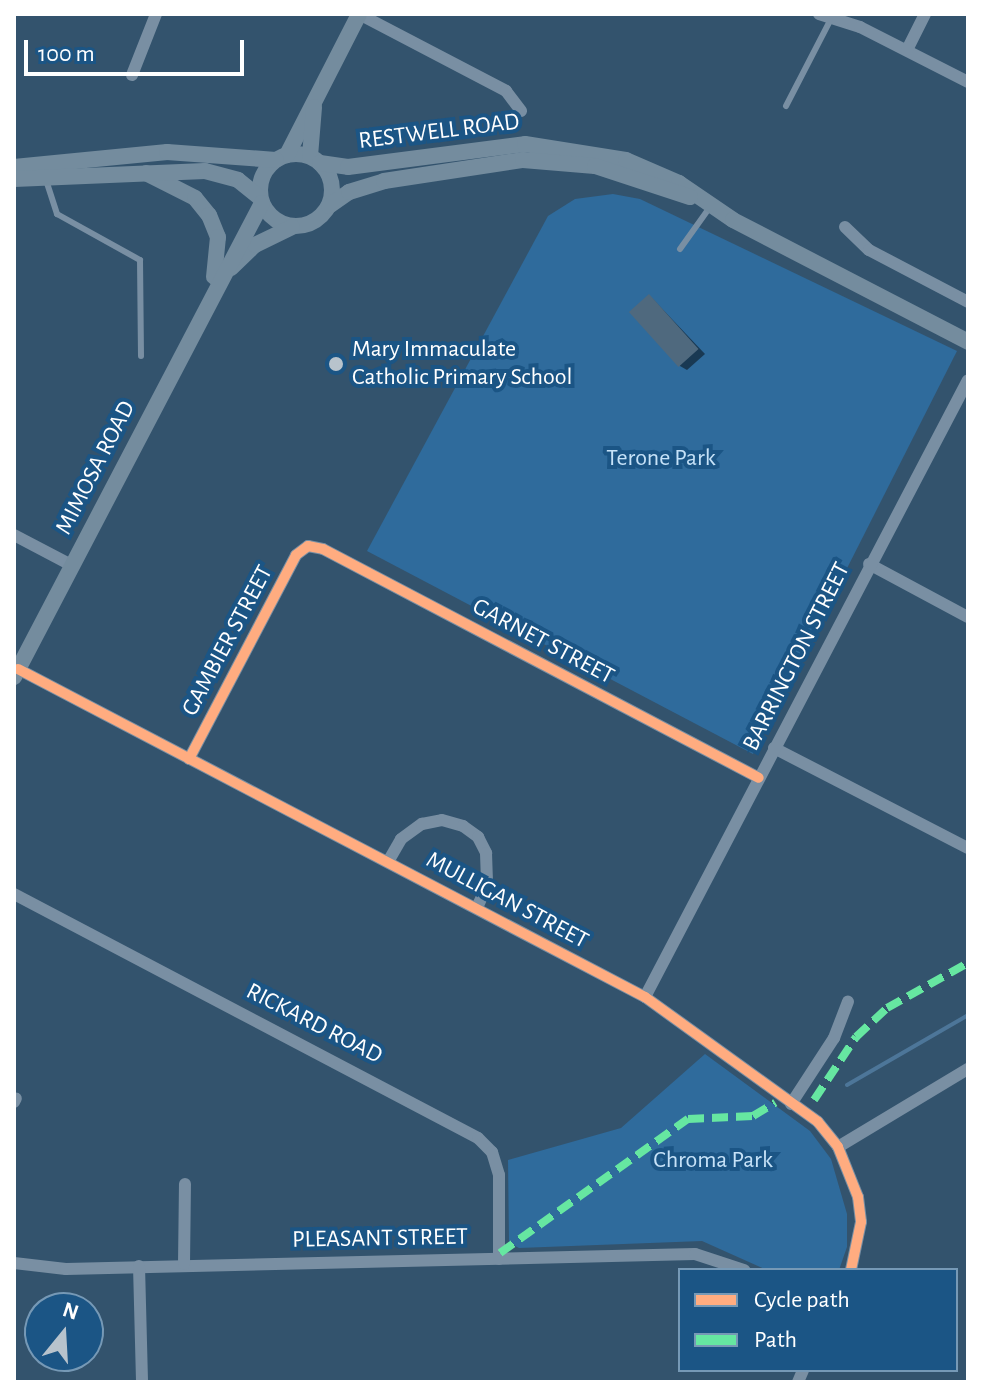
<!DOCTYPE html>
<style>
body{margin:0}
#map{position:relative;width:982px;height:1396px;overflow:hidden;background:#33536d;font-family:"Alegreya Sans",sans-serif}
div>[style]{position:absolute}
.green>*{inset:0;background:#2f6b9c}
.shadow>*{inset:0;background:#0007}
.stream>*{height:4px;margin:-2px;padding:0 2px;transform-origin:2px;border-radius:2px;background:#4d7699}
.building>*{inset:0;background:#4f697e;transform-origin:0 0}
.service>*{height:6px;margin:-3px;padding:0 3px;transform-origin:3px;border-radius:3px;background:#798fa3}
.minor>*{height:12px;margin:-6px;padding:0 6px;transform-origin:6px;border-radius:6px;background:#798fa3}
.secondary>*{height:16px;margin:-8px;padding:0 8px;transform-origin:8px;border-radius:8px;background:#748c9e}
.secondary>.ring{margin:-8px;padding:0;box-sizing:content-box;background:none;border:16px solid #748c9e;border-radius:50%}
.quiet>*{height:8px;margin-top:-4px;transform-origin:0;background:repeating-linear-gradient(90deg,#66e7a1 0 16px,transparent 0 24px)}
.cycleway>*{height:10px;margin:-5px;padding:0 5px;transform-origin:5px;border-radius:5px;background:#ffac80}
.dots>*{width:22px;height:22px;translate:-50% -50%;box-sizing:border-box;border:4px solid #1b5585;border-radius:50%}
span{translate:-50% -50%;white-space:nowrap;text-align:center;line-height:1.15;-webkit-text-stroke:8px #1b5585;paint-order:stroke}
.street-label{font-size:24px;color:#fff}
.poi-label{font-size:24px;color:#fff}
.left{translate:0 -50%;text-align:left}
.park-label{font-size:24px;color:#c6e2f8}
.frame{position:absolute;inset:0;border:16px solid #fff;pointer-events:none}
.legend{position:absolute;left:678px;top:1268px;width:280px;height:104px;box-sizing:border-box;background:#1b5585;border:2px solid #7699b6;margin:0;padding:10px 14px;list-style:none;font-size:24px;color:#fff}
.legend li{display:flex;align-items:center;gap:16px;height:40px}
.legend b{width:40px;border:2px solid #7699b6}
.north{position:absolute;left:24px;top:1292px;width:80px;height:80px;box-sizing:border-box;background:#1b5585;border:2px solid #7699b6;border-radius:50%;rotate:18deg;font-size:22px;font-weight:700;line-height:32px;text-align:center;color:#fff}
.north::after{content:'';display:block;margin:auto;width:28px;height:36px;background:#b8c3cc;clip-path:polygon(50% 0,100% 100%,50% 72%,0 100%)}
.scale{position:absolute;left:24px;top:40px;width:220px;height:36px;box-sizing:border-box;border:4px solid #fff;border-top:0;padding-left:10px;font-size:24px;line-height:28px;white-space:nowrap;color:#fff;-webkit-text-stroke:6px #1b5585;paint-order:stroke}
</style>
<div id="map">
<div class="green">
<div style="clip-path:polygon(613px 194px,640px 199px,957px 351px,753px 754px,367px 551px,548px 216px,575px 199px)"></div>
<div style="clip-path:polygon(705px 1054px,810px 1131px,831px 1159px,847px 1214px,847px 1247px,839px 1270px,767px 1270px,702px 1241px,519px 1248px,509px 1243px,508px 1160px,621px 1128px)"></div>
</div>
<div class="shadow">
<div style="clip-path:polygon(650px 296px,705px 354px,687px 370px,680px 366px)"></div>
</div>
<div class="stream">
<div style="left:847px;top:1085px;width:140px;rotate:-30deg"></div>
</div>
<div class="building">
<div style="left:649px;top:294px;width:74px;height:27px;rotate:48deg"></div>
</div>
<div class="service">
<div style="left:786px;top:106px;width:100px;rotate:-62.7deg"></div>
<div style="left:46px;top:180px;width:36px;rotate:72deg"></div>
<div style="left:57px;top:214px;width:95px;rotate:29deg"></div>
<div style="left:140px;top:260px;width:96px;rotate:89.4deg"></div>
<div style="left:680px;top:249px;width:52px;rotate:-54.5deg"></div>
</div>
<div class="minor">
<div style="left:359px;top:14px;width:166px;rotate:27.6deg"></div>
<div style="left:506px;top:91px;width:25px;rotate:53deg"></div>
<div style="left:819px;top:14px;width:43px;rotate:17.6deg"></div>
<div style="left:860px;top:27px;width:121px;rotate:27deg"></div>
<div style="left:907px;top:50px;width:40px;rotate:-63.4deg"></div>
<div style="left:132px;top:75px;width:66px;rotate:-68.5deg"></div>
<div style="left:845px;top:227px;width:33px;rotate:44deg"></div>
<div style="left:869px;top:250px;width:112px;rotate:27.7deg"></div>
<div style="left:14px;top:535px;width:67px;rotate:27.7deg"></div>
<div style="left:869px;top:564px;width:112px;rotate:28.2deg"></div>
<div style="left:18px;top:669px;width:708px;rotate:27.62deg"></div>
<div style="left:645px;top:997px;width:213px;rotate:35.8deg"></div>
<div style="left:818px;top:1122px;width:32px;rotate:51deg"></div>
<div style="left:838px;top:1147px;width:54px;rotate:68.2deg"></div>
<div style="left:858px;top:1197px;width:25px;rotate:83deg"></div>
<div style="left:861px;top:1222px;width:49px;rotate:101.8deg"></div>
<div style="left:774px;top:748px;width:218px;rotate:27.3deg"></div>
<div style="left:189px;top:759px;width:230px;rotate:-62.3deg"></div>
<div style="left:296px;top:555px;width:15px;rotate:-37deg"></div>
<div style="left:308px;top:546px;width:15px;rotate:11deg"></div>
<div style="left:323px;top:549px;width:492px;rotate:27.7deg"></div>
<div style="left:389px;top:860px;width:24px;rotate:-60deg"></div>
<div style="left:401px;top:839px;width:26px;rotate:-36deg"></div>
<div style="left:422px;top:824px;width:20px;rotate:-11deg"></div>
<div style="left:442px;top:820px;width:22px;rotate:16deg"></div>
<div style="left:463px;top:826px;width:19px;rotate:36deg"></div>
<div style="left:478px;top:837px;width:18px;rotate:63deg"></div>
<div style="left:486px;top:853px;width:33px;rotate:88deg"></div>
<div style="left:487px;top:886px;width:23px;rotate:115deg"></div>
<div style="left:14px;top:894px;width:524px;rotate:27.74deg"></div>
<div style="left:478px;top:1138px;width:20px;rotate:45deg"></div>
<div style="left:492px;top:1152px;width:24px;rotate:73deg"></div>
<div style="left:499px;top:1175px;width:84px;rotate:90deg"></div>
<div style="left:645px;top:997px;width:696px;rotate:-62.37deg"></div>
<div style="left:14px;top:1102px;width:4px;rotate:-63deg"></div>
<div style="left:791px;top:1104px;width:79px;rotate:-56.9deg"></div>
<div style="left:834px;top:1038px;width:39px;rotate:-69deg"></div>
<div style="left:838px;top:1147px;width:152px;rotate:-31deg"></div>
<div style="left:14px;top:1263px;width:52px;rotate:6.6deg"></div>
<div style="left:66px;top:1269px;width:629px;rotate:-1.37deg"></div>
<div style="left:695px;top:1254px;width:52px;rotate:18.1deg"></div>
<div style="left:184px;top:1264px;width:80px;rotate:-89.3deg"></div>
<div style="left:139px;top:1266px;width:116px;rotate:88.5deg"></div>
<div style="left:798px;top:1382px;width:13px;rotate:-67deg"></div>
</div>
<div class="secondary">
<div class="ring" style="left:260px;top:154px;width:56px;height:56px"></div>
<div style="left:287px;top:155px;width:158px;rotate:-62.9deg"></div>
<div style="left:310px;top:156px;width:49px;rotate:-85.3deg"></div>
<div style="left:320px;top:163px;width:28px;rotate:8deg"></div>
<div style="left:348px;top:167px;width:178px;rotate:-7.4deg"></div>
<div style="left:525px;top:144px;width:102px;rotate:9deg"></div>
<div style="left:626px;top:160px;width:58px;rotate:23.5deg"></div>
<div style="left:679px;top:183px;width:65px;rotate:34.4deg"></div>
<div style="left:733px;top:220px;width:265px;rotate:27.4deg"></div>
<div style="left:14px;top:167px;width:154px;rotate:-5.6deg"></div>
<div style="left:167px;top:152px;width:109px;rotate:4.2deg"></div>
<div style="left:146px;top:173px;width:55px;rotate:27deg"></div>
<div style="left:195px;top:198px;width:22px;rotate:51deg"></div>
<div style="left:209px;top:215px;width:24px;rotate:68deg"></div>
<div style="left:218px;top:237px;width:40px;rotate:95.7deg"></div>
<div style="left:14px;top:179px;width:191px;rotate:-2.4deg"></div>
<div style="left:205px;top:171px;width:34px;rotate:15deg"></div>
<div style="left:238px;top:180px;width:28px;rotate:39deg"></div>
<div style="left:329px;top:206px;width:24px;rotate:-35deg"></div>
<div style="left:349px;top:192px;width:37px;rotate:-17deg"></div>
<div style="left:384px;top:181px;width:141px;rotate:-8.6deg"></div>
<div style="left:523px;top:160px;width:72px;rotate:4.8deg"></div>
<div style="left:595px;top:166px;width:100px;rotate:18.1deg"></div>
<div style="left:231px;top:268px;width:33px;rotate:-44deg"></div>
<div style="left:255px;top:245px;width:41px;rotate:-25.9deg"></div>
<div style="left:14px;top:677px;width:535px;rotate:-62.38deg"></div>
</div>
<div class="quiet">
<div style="left:814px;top:1100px;width:76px;rotate:-56.3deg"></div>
<div style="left:856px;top:1037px;width:42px;rotate:-43.1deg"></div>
<div style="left:887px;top:1008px;width:93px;rotate:-29.1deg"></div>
<div style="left:500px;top:1253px;width:231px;rotate:-35.5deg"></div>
<div style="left:688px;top:1119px;width:65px;rotate:-2.6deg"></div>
<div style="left:753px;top:1116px;width:26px;rotate:-31deg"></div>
</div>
<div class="cycleway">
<div style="left:18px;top:669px;width:708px;rotate:27.62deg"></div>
<div style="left:645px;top:997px;width:213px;rotate:35.8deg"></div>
<div style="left:818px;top:1122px;width:32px;rotate:51deg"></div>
<div style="left:838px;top:1147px;width:54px;rotate:68.2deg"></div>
<div style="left:858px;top:1197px;width:25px;rotate:83deg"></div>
<div style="left:861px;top:1222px;width:49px;rotate:101.8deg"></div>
<div style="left:189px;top:759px;width:230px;rotate:-62.3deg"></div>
<div style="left:296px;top:555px;width:15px;rotate:-37deg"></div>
<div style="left:308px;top:546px;width:15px;rotate:11deg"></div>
<div style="left:323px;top:549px;width:492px;rotate:27.7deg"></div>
</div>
<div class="dots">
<div style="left:336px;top:364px;background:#b8c3cc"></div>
</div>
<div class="street-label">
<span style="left:439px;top:132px;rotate:-7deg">RESTWELL ROAD</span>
<span style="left:96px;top:468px;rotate:-63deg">MIMOSA ROAD</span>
<span style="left:228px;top:641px;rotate:-62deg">GAMBIER STREET</span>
<span style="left:543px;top:642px;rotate:28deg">GARNET STREET</span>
<span style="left:797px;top:657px;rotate:-63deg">BARRINGTON STREET</span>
<span style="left:507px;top:901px;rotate:28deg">MULLIGAN STREET</span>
<span style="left:314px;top:1024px;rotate:27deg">RICKARD ROAD</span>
<span style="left:380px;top:1239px;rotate:-1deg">PLEASANT STREET</span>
</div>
<div class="poi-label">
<span class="left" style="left:352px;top:364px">Mary Immaculate<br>Catholic Primary School</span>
</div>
<div class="park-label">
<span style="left:661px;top:459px">Terone Park</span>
<span style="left:713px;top:1161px">Chroma Park</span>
</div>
<div class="frame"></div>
<ul class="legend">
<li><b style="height:10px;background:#ffac80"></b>Cycle path</li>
<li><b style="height:10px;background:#66e7a1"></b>Path</li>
</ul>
<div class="north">N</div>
<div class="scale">100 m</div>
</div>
